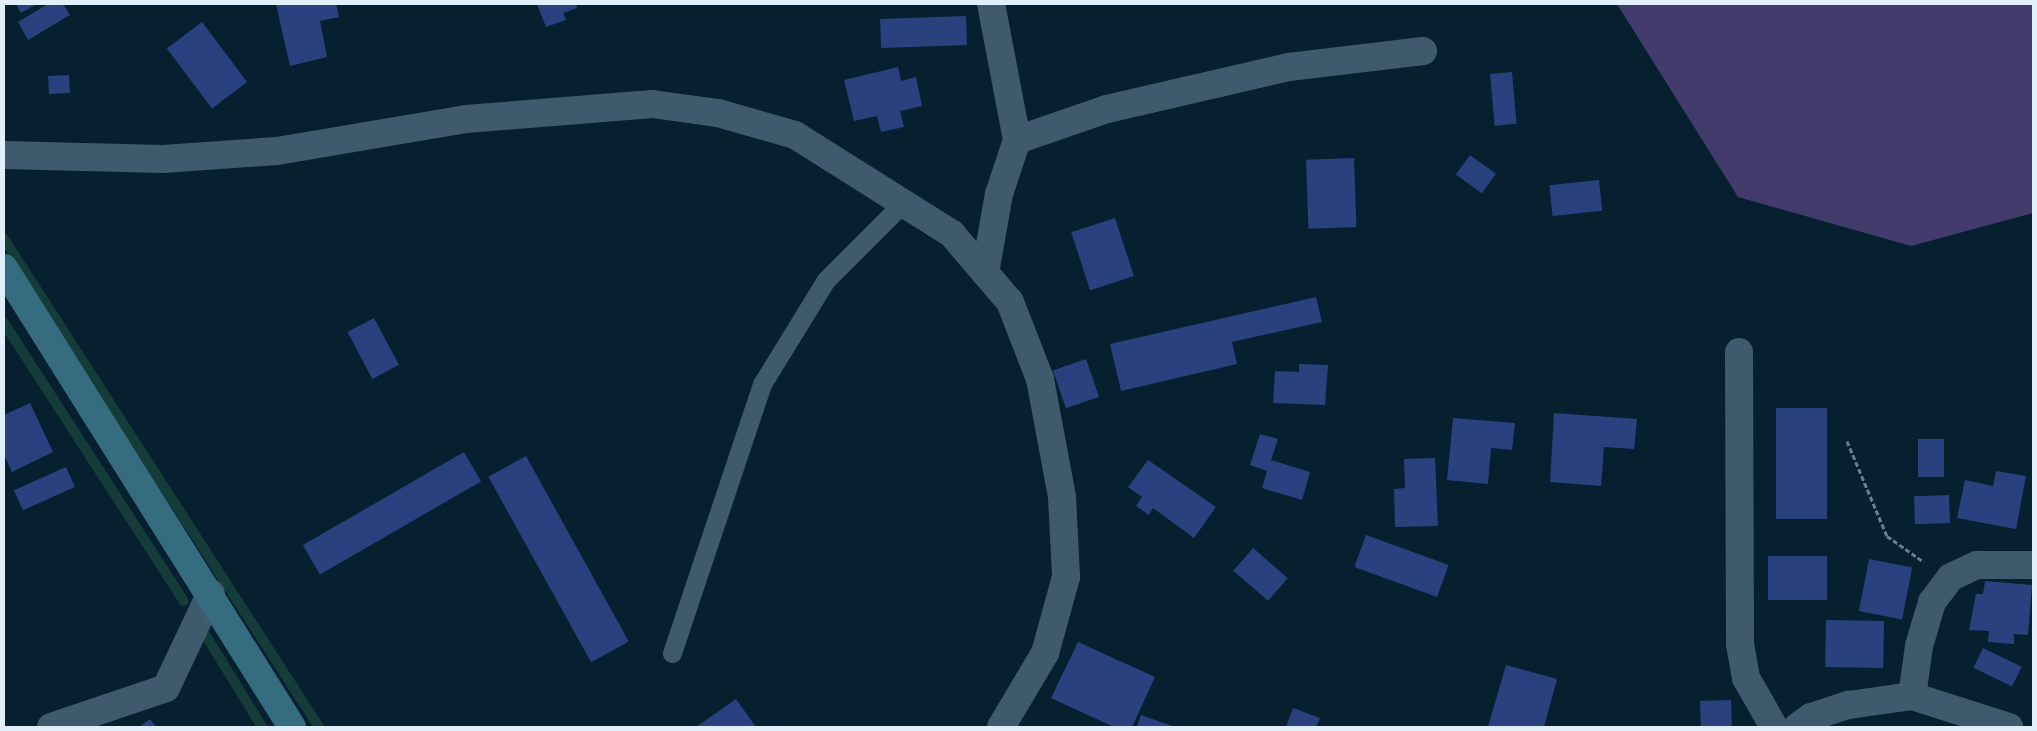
<!DOCTYPE html>
<style>
body{margin:0}
#map{position:relative;width:2037px;height:731px;overflow:hidden;background:#072030;font-family:"Sofia Sans Condensed",sans-serif}
div>[style]{position:absolute}
.green>*{inset:0;background:#443b6d}
.stream>*{height:10px;margin:-5px;padding:0 5px;transform-origin:5px;border-radius:5px;background:#153c39}
.building>*{inset:0;background:#29417f;transform-origin:0 0}
.path>*{height:3px;margin-top:-1.5px;transform-origin:0;background:repeating-linear-gradient(90deg,#6a7f8d 0 5px,transparent 0 7.5px)}
.service>*{height:19px;margin:-9.5px;padding:0 9.5px;transform-origin:9.5px;border-radius:9.5px;background:#405a6d}
.minor>*{height:28px;margin:-14px;padding:0 14px;transform-origin:14px;border-radius:14px;background:#405a6d}
.secondary>*{height:28px;margin:-14px;padding:0 14px;transform-origin:14px;border-radius:14px;background:#366c80}
span{translate:-50% -50%;white-space:nowrap;text-align:center;line-height:1.15;-webkit-text-stroke:4px #072030;paint-order:stroke}
.frame{position:absolute;inset:0;border:5px solid #e0effa;pointer-events:none}
</style>
<div id="map">
<div class="green">
<div style="clip-path:polygon(1617px 4px,2033px 4px,2033px 213px,1911px 246px,1738px 197px)"></div>
</div>
<div class="stream">
<div style="left:4px;top:239px;width:581px;rotate:57.16deg"></div>
<div style="left:4px;top:323px;width:331px;rotate:57.1deg"></div>
<div style="left:203px;top:631px;width:113px;rotate:58.4deg"></div>
</div>
<div class="building">
<div style="clip-path:polygon(16px 4px,37px 4px,21px 13px)"></div>
<div style="clip-path:polygon(48px 4px,63px 4px,70px 15px,28px 40px,18px 22px)"></div>
<div style="clip-path:polygon(276px 4px,336px 4px,339px 17px,320px 21px,327px 57px,290px 66px)"></div>
<div style="clip-path:polygon(537px 4px,576px 4px,577px 8px,563px 13px,566px 20px,546px 27px)"></div>
<div style="left:966px;top:16px;width:29px;height:86px;rotate:88deg"></div>
<div style="left:202px;top:22px;width:75px;height:44px;rotate:53deg"></div>
<div style="clip-path:polygon(898px 67px,901px 81px,916px 77px,922px 106px,900px 111px,904px 127px,881px 132px,877px 116px,854px 121px,844px 80px)"></div>
<div style="left:1512px;top:72px;width:52px;height:22px;rotate:85deg"></div>
<div style="left:69px;top:75px;width:18px;height:21px;rotate:87deg"></div>
<div style="left:1470px;top:155px;width:32px;height:24px;rotate:36deg"></div>
<div style="left:1354px;top:158px;width:69px;height:48px;rotate:88deg"></div>
<div style="left:1599px;top:180px;width:31px;height:50px;rotate:84deg"></div>
<div style="left:1115px;top:218px;width:61px;height:46px;rotate:72deg"></div>
<div style="clip-path:polygon(1316px 297px,1322px 322px,1232px 342px,1237px 364px,1121px 391px,1110px 344px)"></div>
<div style="left:374px;top:318px;width:53px;height:30px;rotate:62deg"></div>
<div style="left:1086px;top:359px;width:40px;height:35px;rotate:71deg"></div>
<div style="clip-path:polygon(1299px 364px,1328px 365px,1325px 405px,1273px 403px,1275px 371px,1299px 372px)"></div>
<div style="clip-path:polygon(30px 403px,53px 452px,12px 472px,4px 455px,4px 415px)"></div>
<div style="left:1776px;top:408px;width:51px;height:111px"></div>
<div style="clip-path:polygon(1554px 413px,1637px 419px,1634px 449px,1604px 447px,1601px 486px,1550px 482px)"></div>
<div style="clip-path:polygon(1453px 418px,1515px 423px,1512px 450px,1491px 448px,1488px 484px,1447px 480px)"></div>
<div style="clip-path:polygon(1260px 434px,1278px 439px,1271px 460px,1310px 472px,1302px 500px,1262px 488px,1267px 471px,1250px 465px)"></div>
<div style="left:1918px;top:439px;width:26px;height:38px"></div>
<div style="left:464px;top:452px;width:34px;height:186px;rotate:60deg"></div>
<div style="left:526px;top:456px;width:212px;height:43px;rotate:61deg"></div>
<div style="clip-path:polygon(1435px 458px,1438px 526px,1395px 527px,1394px 489px,1405px 488px,1404px 459px)"></div>
<div style="clip-path:polygon(1148px 460px,1216px 507px,1194px 538px,1153px 508px,1149px 515px,1136px 506px,1142px 497px,1128px 487px)"></div>
<div style="left:66px;top:467px;width:22px;height:57px;rotate:66deg"></div>
<div style="clip-path:polygon(1996px 471px,2026px 476px,2016px 529px,1957px 518px,1965px 480px,1993px 486px)"></div>
<div style="left:1949px;top:495px;width:28px;height:35px;rotate:88deg"></div>
<div style="left:1366px;top:535px;width:88px;height:34px;rotate:20deg"></div>
<div style="left:1253px;top:548px;width:46px;height:30px;rotate:41deg"></div>
<div style="left:1768px;top:556px;width:59px;height:44px"></div>
<div style="left:1869px;top:559px;width:44px;height:53px;rotate:11deg"></div>
<div style="clip-path:polygon(1985px 581px,2032px 585px,2028px 635px,2014px 634px,2014px 644px,1988px 642px,1989px 631px,1969px 630px,1976px 594px,1983px 594px)"></div>
<div style="left:1826px;top:620px;width:58px;height:47px;rotate:1deg"></div>
<div style="clip-path:polygon(1078px 642px,1155px 677px,1132px 727px,1114px 727px,1051px 698px)"></div>
<div style="left:1983px;top:648px;width:43px;height:22px;rotate:26deg"></div>
<div style="clip-path:polygon(1506px 665px,1557px 679px,1544px 727px,1488px 727px)"></div>
<div style="clip-path:polygon(736px 699px,756px 727px,696px 727px)"></div>
<div style="left:1731px;top:700px;width:27px;height:31px;rotate:88deg"></div>
<div style="clip-path:polygon(1293px 708px,1320px 718px,1316px 727px,1286px 727px)"></div>
<div style="clip-path:polygon(1141px 715px,1175px 727px,1137px 727px)"></div>
<div style="clip-path:polygon(150px 719px,156px 727px,139px 727px)"></div>
</div>
<div class="path">
<div style="left:1847px;top:441px;width:103px;rotate:67.2deg"></div>
<div style="left:1887px;top:536px;width:45px;rotate:35.1deg"></div>
</div>
<div class="service">
<div style="left:672px;top:653px;width:284px;rotate:-71.5deg"></div>
<div style="left:762px;top:384px;width:122px;rotate:-58.4deg"></div>
<div style="left:826px;top:280px;width:110px;rotate:-45deg"></div>
</div>
<div class="minor">
<div style="left:1017px;top:140px;width:95px;rotate:-19deg"></div>
<div style="left:1107px;top:109px;width:187px;rotate:-13deg"></div>
<div style="left:1289px;top:67px;width:135px;rotate:-6.8deg"></div>
<div style="left:4px;top:155px;width:159px;rotate:1.4deg"></div>
<div style="left:163px;top:159px;width:114px;rotate:-4deg"></div>
<div style="left:277px;top:151px;width:192px;rotate:-9.6deg"></div>
<div style="left:466px;top:119px;width:187px;rotate:-4.6deg"></div>
<div style="left:652px;top:104px;width:67px;rotate:7.8deg"></div>
<div style="left:718px;top:113px;width:80px;rotate:15.9deg"></div>
<div style="left:795px;top:135px;width:186px;rotate:32.2deg"></div>
<div style="left:952px;top:234px;width:89px;rotate:49.5deg"></div>
<div style="left:1010px;top:302px;width:83px;rotate:68.7deg"></div>
<div style="left:1040px;top:379px;width:120px;rotate:79.4deg"></div>
<div style="left:1062px;top:497px;width:80px;rotate:87.1deg"></div>
<div style="left:1066px;top:577px;width:79px;rotate:105.4deg"></div>
<div style="left:1045px;top:653px;width:86px;rotate:120.7deg"></div>
<div style="left:985px;top:273px;width:80px;rotate:-80deg"></div>
<div style="left:999px;top:194px;width:57px;rotate:-71.6deg"></div>
<div style="left:1017px;top:140px;width:138px;rotate:-100.8deg"></div>
<div style="left:1739px;top:352px;width:292px;rotate:89.8deg"></div>
<div style="left:1740px;top:644px;width:35px;rotate:80deg"></div>
<div style="left:1746px;top:678px;width:56px;rotate:60.3deg"></div>
<div style="left:1912px;top:696px;width:50px;rotate:-82deg"></div>
<div style="left:1919px;top:646px;width:46px;rotate:-73.5deg"></div>
<div style="left:1932px;top:602px;width:31px;rotate:-53deg"></div>
<div style="left:1951px;top:577px;width:29px;rotate:-25deg"></div>
<div style="left:1977px;top:565px;width:56px"></div>
<div style="left:51px;top:727px;width:121px;rotate:-18.7deg"></div>
<div style="left:166px;top:688px;width:105px;rotate:-64.7deg"></div>
<div style="left:1797px;top:727px;width:17px;rotate:-36deg"></div>
<div style="left:1811px;top:717px;width:40px;rotate:-18deg"></div>
<div style="left:1849px;top:705px;width:64px;rotate:-8.1deg"></div>
<div style="left:1912px;top:696px;width:102px;rotate:17.7deg"></div>
</div>
<div class="secondary">
<div style="left:4px;top:268px;width:542px;rotate:57.89deg"></div>
</div>
<div class="frame"></div>
</div>
